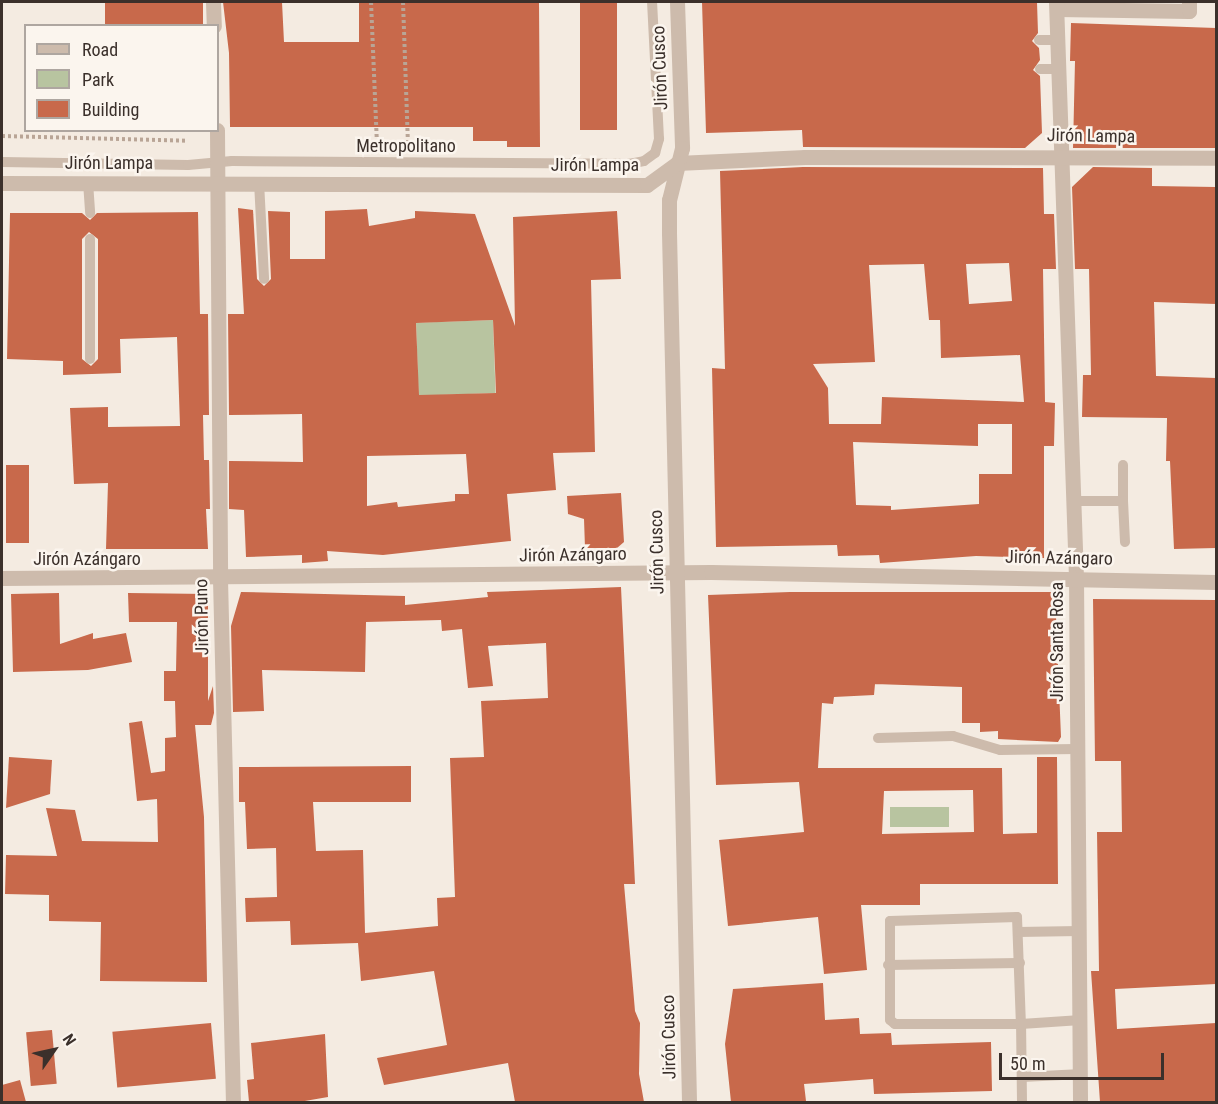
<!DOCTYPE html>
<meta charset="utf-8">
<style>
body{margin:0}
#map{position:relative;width:1218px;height:1104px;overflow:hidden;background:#f4ebe1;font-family:"Roboto Condensed",sans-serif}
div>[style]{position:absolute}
.green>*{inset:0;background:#b8c4a0;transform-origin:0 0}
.building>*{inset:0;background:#c8694b;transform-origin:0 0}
.path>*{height:4px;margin-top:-2px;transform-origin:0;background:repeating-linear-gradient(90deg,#b9a596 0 3px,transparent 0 6px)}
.service>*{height:10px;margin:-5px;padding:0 5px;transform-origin:5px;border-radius:5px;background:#cdbbac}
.pedestrian>*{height:15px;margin:-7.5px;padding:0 7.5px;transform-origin:7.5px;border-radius:7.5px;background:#cdbbac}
.minor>*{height:15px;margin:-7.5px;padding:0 7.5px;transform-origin:7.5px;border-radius:7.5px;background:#cdbbac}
.tertiary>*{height:15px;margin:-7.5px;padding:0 7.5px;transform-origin:7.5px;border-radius:7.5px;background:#cdbbac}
span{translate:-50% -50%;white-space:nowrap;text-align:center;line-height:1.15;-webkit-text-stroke:5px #fbf5ee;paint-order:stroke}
.street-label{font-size:18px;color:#3b302b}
.frame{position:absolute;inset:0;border:3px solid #3b302b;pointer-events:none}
.legend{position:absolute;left:24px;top:24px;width:195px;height:108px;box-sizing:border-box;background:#fbf5ee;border:2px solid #aea6a0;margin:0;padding:8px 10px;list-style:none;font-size:18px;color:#3b302b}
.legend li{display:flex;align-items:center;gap:12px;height:30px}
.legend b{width:30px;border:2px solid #aea6a0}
.north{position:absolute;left:24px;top:1020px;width:60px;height:60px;-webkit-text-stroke:4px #fbf5ee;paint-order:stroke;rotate:56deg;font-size:16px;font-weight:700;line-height:24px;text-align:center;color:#3b302b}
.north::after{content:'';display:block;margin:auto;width:21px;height:27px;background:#3b302b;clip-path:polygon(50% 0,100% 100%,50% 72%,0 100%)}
.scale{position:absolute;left:999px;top:1053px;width:165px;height:27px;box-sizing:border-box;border:3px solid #3b302b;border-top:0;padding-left:8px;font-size:18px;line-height:21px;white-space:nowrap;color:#3b302b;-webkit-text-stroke:4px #fbf5ee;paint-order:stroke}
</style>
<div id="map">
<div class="green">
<div style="left:493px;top:320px;width:73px;height:77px;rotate:88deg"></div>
<div style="left:949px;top:807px;width:20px;height:59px;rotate:90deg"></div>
</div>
<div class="building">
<div style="left:105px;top:2px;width:98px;height:24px"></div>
<div style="clip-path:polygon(223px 2px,282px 2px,284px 42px,359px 42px,359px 2px,539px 2px,540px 147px,507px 147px,507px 141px,473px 141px,473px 127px,230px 127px,229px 53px)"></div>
<div style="left:580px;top:2px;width:37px;height:128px"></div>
<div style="clip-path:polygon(702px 2px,1037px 2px,1038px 33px,1032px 41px,1039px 48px,1040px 60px,1033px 70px,1040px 76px,1042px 133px,1025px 148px,803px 147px,802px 130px,706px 133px)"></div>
<div style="clip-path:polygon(1071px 23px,1216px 28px,1216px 148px,1073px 148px,1075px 61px,1070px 61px)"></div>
<div style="clip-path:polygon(evenodd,803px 167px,1043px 168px,1044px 214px,1054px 214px,1056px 269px,1043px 269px,1045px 402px,1055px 403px,1054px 446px,1044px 446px,1044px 558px,976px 556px,880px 563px,879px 555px,838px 556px,837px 545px,716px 547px,712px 368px,725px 369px,720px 171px,803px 167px,1009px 263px,1012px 301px,969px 304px,966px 264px,1009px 263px,803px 167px,924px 264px,929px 320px,940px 320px,941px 358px,1020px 355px,1024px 402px,882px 397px,881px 424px,829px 424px,828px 388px,813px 364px,875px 362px,869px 265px,924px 264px,803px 167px,978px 424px,1012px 424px,1012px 474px,979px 474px,979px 504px,891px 510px,891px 506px,856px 505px,853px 442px,978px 446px,978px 424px)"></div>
<div style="clip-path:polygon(1093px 167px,1152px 168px,1152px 186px,1216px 187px,1216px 304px,1154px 302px,1156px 376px,1216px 378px,1216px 548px,1174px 549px,1170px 461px,1166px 461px,1167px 418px,1082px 417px,1083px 375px,1091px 375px,1089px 269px,1075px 269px,1072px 187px)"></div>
<div style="clip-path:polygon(evenodd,238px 208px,253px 210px,257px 279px,264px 286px,271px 279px,268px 211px,290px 212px,290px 259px,325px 259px,325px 211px,367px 209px,369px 226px,415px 218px,415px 211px,475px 214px,515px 326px,513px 217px,617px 211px,621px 279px,591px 280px,595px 452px,553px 453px,556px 490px,507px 494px,511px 541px,383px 555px,327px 551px,328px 561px,302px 563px,302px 555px,246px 557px,244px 510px,229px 509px,229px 461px,303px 462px,302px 414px,229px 415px,228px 314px,244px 314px,238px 208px,493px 320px,496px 393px,419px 395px,416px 323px,493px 320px,238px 208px,466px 454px,469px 494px,455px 494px,455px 501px,398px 507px,397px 502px,367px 506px,367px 456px,466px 454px)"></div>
<div style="clip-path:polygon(evenodd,198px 212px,200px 314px,208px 314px,209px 415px,203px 415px,204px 460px,209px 460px,210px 509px,206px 509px,208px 549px,106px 549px,108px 483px,74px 484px,70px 408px,108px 407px,108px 427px,180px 426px,177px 337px,120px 339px,121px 373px,63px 375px,63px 361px,7px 359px,10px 213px,82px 213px,90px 220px,97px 213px,198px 212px,89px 232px,98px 239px,98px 359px,91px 366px,82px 359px,82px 239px,89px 232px)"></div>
<div style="left:6px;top:465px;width:23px;height:78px"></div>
<div style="clip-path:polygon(621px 493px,624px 542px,617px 548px,585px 548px,584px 519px,568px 514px,567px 496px)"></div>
<div style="clip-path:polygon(621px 587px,635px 884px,624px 884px,635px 1011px,640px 1023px,639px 1074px,644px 1102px,515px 1102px,508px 1063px,384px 1085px,377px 1058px,447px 1045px,434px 971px,361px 981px,358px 943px,291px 945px,290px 921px,246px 922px,245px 898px,277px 897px,276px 848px,247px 849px,245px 802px,239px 802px,239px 767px,411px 766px,411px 802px,313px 802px,316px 851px,363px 850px,365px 933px,438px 926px,437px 898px,455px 897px,450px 758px,484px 757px,481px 701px,548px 698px,546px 643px,488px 646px,493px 686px,468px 688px,462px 629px,442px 631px,441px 620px,366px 622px,365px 672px,262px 670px,264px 711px,233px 712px,231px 626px,241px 592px,405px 596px,405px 605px,488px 597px,487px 592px)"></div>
<div style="clip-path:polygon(evenodd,790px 592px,1055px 592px,1061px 737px,1058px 742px,998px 739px,998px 731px,980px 732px,980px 723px,962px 723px,962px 687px,875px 684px,874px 695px,834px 697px,833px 704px,822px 703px,818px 768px,1002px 768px,1003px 834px,1037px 833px,1037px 757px,1057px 757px,1058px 884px,920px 884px,920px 905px,861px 905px,867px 970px,824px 974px,818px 917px,728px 926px,719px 840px,804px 832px,799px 782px,716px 785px,708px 595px,790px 592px,973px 790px,974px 832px,882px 834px,884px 791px,973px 790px)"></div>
<div style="clip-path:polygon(59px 593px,60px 644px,93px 633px,93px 639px,126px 633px,132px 662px,88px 670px,13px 672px,11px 594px)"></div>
<div style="clip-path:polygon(128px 593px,208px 594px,208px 701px,213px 686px,214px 713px,211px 725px,195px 725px,204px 817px,207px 982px,100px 981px,101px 922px,49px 921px,49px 895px,5px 894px,6px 855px,57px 856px,46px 808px,75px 810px,82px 841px,158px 842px,157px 799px,137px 801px,129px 723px,142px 721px,151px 773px,165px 771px,165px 738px,176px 737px,175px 701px,164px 701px,164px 671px,176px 671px,177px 622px,129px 622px)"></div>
<div style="clip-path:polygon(1093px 599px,1216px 600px,1216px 984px,1115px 989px,1117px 1029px,1216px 1023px,1216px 1102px,1100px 1102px,1091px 971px,1099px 971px,1097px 832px,1122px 832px,1121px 761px,1095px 761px)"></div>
<div style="clip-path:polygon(9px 757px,52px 760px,50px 794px,6px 808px)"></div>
<div style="clip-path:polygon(823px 983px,825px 1020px,859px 1018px,860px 1034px,891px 1033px,892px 1045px,991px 1042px,992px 1091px,874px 1094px,873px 1079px,804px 1084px,806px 1101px,731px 1102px,725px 1044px,733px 989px)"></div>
<div style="left:211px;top:1023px;width:56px;height:99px;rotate:85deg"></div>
<div style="left:52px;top:1030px;width:54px;height:26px;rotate:85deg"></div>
<div style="clip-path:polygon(325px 1034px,328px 1097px,299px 1102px,249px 1102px,247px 1080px,254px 1079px,251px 1043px)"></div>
<div style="clip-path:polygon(20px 1080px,26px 1102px,2px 1102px,2px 1085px)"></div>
</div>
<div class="path">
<div style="left:371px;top:2px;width:141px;rotate:87.6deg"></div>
<div style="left:403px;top:2px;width:141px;rotate:88deg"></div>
<div style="left:2px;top:136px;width:186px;rotate:1.5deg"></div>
</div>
<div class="service">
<div style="left:1039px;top:40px;width:19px"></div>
<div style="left:1040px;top:69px;width:19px"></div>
<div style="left:2px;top:162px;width:186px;rotate:0.9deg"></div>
<div style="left:188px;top:165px;width:44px;rotate:-5.2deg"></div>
<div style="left:232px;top:161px;width:397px;rotate:0.4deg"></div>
<div style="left:629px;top:164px;width:15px;rotate:-11deg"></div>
<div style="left:644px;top:161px;width:14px;rotate:-36deg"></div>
<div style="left:655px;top:153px;width:15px;rotate:-74deg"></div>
<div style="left:659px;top:139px;width:137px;rotate:-92.9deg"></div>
<div style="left:88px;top:182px;width:31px;rotate:86deg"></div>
<div style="left:259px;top:182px;width:97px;rotate:87deg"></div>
<div style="left:90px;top:239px;width:120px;rotate:90deg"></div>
<div style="left:1074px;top:501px;width:49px"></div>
<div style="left:1123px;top:501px;width:36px;rotate:-90deg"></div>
<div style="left:1123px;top:501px;width:41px;rotate:87.2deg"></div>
<div style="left:878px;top:738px;width:75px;rotate:-1.5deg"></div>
<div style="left:953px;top:736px;width:49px;rotate:16.6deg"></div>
<div style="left:1000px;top:750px;width:77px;rotate:-0.7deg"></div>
<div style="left:1017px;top:917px;width:107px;rotate:87.9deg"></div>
<div style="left:1021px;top:1024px;width:126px;rotate:180deg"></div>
<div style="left:895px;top:1024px;width:6px;rotate:-141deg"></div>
<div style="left:890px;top:1020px;width:99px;rotate:-90deg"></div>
<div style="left:890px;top:921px;width:127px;rotate:-1.8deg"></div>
<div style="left:1018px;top:932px;width:61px;rotate:-0.9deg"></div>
<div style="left:888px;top:965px;width:132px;rotate:-0.9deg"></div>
<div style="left:1022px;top:1077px;width:60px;rotate:-2.9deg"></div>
<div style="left:1022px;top:1102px;width:78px;rotate:-90.7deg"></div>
<div style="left:1021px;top:1024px;width:60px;rotate:-3.8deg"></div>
</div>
<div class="pedestrian">
<div style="left:1057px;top:9px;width:132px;rotate:0.9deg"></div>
<div style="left:1189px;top:11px;width:9px;rotate:-90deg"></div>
</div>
<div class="minor">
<div style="left:213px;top:2px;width:24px;rotate:88deg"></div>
<div style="left:1056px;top:2px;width:575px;rotate:88.01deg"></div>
<div style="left:1076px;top:577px;width:525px;rotate:89.56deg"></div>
<div style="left:217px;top:130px;width:449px;rotate:89.6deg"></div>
<div style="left:220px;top:579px;width:523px;rotate:88.58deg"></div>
<div style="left:677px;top:163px;width:128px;rotate:-2.7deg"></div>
<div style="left:805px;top:157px;width:411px;rotate:0.1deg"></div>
<div style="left:2px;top:578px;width:709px;rotate:-0.48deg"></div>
<div style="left:711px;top:572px;width:505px;rotate:1.13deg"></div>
</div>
<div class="tertiary">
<div style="left:677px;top:2px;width:146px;rotate:88deg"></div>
<div style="left:682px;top:148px;width:54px;rotate:104deg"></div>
<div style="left:669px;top:200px;width:33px;rotate:90deg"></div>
<div style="left:669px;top:233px;width:869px;rotate:88.68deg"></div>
<div style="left:2px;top:183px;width:645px;rotate:0.18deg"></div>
<div style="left:647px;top:185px;width:37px;rotate:-36deg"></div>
</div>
<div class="street-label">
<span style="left:660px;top:68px;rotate:-92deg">Jirón Cusco</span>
<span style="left:1091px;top:136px;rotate:1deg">Jirón Lampa</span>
<span style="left:406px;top:146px">Metropolitano</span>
<span style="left:109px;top:163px">Jirón Lampa</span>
<span style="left:595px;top:165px">Jirón Lampa</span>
<span style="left:657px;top:552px;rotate:-91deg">Jirón Cusco</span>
<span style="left:573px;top:555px;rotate:-1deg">Jirón Azángaro</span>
<span style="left:1059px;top:558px;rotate:1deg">Jirón Azángaro</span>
<span style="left:87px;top:559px">Jirón Azángaro</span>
<span style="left:202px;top:617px;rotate:-91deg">Jirón Puno</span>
<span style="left:1057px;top:642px;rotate:-90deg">Jirón Santa Rosa</span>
<span style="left:669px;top:1037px;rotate:-91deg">Jirón Cusco</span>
</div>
<div class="frame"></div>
<ul class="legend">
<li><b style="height:8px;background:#cdbbac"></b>Road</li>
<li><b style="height:16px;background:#b8c4a0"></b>Park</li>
<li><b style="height:16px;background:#c8694b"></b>Building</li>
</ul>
<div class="north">N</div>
<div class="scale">50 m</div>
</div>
